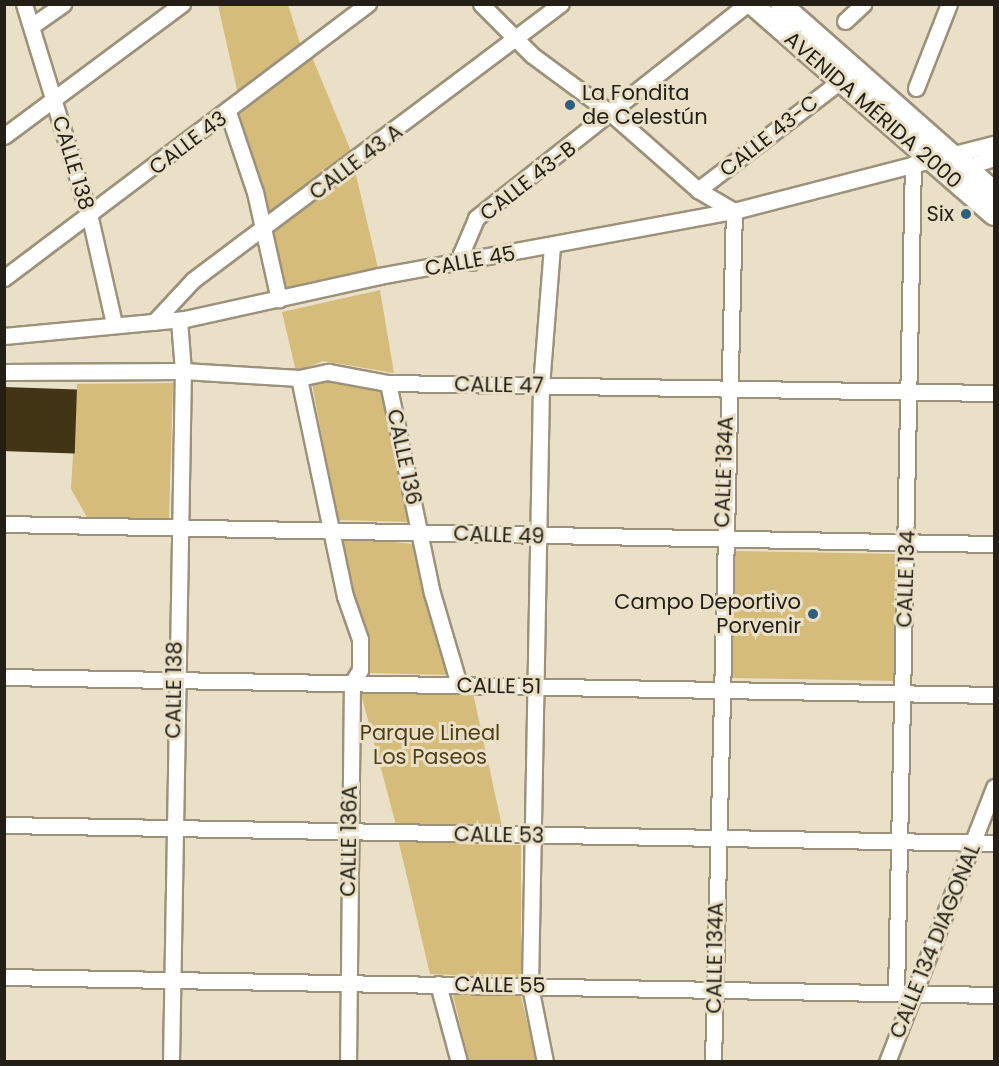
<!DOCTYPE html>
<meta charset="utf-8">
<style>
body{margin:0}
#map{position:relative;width:999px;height:1066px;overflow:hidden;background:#eae0c7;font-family:Poppins,sans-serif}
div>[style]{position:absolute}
.green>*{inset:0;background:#d6bc7b;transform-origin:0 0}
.building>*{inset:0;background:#413516;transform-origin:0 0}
.roads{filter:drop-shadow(2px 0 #9c927b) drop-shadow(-2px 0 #9c927b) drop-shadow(0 2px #9c927b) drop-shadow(0 -2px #9c927b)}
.minor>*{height:15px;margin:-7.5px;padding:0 7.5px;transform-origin:7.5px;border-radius:7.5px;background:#fff}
.major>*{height:20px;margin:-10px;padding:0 10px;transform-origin:10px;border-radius:10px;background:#fff}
.dots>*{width:16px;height:16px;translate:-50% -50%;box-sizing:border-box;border:3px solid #eae0c7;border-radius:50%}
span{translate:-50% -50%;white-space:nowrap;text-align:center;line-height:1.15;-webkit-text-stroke:6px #eae0c7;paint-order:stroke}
.poi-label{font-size:21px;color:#231f16}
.left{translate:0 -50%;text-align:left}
.right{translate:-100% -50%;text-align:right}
.street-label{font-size:21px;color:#231f16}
.park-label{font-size:21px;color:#4f3f16}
.frame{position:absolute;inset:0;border:6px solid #231f16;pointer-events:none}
</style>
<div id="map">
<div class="green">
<div style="clip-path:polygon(218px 5px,288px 5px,301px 46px,238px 94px)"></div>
<div style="clip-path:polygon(312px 57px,353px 156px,271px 218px,237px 116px)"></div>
<div style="clip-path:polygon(355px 171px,378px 268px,287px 291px,271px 234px)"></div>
<div style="clip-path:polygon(380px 290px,394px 373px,323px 361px,296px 372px,282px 312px)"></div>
<div style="clip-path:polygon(325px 381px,382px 388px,411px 522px,337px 520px,312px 383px)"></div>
<div style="clip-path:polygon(173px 383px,169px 520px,88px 519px,71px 489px,77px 384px)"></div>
<div style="clip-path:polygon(342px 537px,413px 544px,449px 675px,369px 673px)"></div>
<div style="left:731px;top:551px;width:166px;height:127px;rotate:1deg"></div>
<div style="clip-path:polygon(360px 690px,473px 693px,502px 826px,396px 825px)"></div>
<div style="clip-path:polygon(398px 839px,521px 845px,521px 978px,430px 974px)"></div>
<div style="clip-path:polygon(451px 987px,519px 989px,537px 1061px,469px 1061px)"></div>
</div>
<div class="building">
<div style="left:4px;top:387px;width:73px;height:64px;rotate:2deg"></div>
</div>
<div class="roads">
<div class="minor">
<div style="left:24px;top:4px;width:224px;rotate:72.9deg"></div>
<div style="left:90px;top:218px;width:109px;rotate:77.2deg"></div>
<div style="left:481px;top:4px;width:72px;rotate:45deg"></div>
<div style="left:532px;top:55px;width:101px;rotate:36.5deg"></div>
<div style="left:613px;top:115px;width:113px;rotate:41.4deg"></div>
<div style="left:698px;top:190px;width:42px;rotate:30.3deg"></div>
<div style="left:845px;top:21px;width:25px;rotate:-43deg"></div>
<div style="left:33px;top:25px;width:37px;rotate:-35deg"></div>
<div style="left:916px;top:88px;width:90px;rotate:-68.6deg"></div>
<div style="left:228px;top:112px;width:84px;rotate:71.4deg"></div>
<div style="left:255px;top:192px;width:110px;rotate:77.4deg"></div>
<div style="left:4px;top:136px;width:222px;rotate:-36.6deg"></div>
<div style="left:957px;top:170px;width:39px;rotate:-18deg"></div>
<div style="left:698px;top:190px;width:179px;rotate:-37.5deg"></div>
<div style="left:471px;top:262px;width:13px;rotate:-141deg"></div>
<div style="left:461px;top:254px;width:39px;rotate:-67deg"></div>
<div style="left:476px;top:218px;width:345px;rotate:-38.3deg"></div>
<div style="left:4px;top:278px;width:456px;rotate:-37deg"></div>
<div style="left:154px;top:322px;width:57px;rotate:-47.1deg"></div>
<div style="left:193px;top:280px;width:460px;rotate:-36.9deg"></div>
<div style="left:4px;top:336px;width:182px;rotate:-5.4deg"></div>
<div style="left:185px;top:319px;width:199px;rotate:-12.5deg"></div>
<div style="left:379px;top:276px;width:361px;rotate:-10.4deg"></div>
<div style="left:734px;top:211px;width:268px;rotate:-14.5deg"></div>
<div style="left:4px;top:372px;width:179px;rotate:-0.3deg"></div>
<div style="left:183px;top:371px;width:116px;rotate:3.5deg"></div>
<div style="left:299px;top:378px;width:30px;rotate:-12deg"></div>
<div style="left:328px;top:372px;width:61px;rotate:10.4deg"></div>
<div style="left:388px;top:383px;width:606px;rotate:0.95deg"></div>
<div style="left:299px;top:378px;width:223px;rotate:78.1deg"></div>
<div style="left:345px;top:596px;width:46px;rotate:70.8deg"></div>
<div style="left:360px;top:639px;width:31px;rotate:90deg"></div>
<div style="left:360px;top:670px;width:15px;rotate:122deg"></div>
<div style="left:352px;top:683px;width:379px;rotate:90.6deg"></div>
<div style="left:388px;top:383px;width:215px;rotate:78.2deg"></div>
<div style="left:432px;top:593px;width:96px;rotate:73.6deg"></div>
<div style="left:4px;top:524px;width:990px;rotate:1.16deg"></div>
<div style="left:4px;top:677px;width:990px;rotate:1.04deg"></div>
<div style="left:4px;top:825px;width:990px;rotate:1.04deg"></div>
<div style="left:4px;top:977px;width:990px;rotate:1.04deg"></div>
<div style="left:438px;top:984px;width:81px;rotate:74.9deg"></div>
<div style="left:896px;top:993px;width:829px;rotate:-88.83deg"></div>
<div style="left:171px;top:1062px;width:691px;rotate:-89.01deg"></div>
<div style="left:183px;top:371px;width:51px;rotate:-94.5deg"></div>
<div style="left:545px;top:1062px;width:77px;rotate:-101.2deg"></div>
<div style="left:530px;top:986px;width:600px;rotate:-88.95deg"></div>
<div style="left:541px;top:386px;width:141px;rotate:-85.5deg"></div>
<div style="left:713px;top:1062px;width:851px;rotate:-88.59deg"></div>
<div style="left:887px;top:1062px;width:295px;rotate:-68.7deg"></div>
</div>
<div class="major">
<div style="left:752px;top:4px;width:321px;rotate:41.1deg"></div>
<div style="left:781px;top:4px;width:284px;rotate:41.4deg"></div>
</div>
</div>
<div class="dots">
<div style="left:570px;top:105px;background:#2e5f7d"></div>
<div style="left:966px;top:214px;background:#2e5f7d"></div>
<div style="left:813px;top:614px;background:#2e5f7d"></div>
</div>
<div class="poi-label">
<span class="left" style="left:582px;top:105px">La Fondita<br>de Celestún</span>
<span class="right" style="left:954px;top:214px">Six</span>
<span class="right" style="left:801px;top:614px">Campo Deportivo<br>Porvenir</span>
</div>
<div class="street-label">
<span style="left:873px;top:110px;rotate:41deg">AVENIDA MÉRIDA 2000</span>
<span style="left:769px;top:136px;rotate:-38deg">CALLE 43-C</span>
<span style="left:188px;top:143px;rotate:-37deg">CALLE 43</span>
<span style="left:356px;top:162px;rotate:-37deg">CALLE 43 A</span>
<span style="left:73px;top:163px;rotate:73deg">CALLE 138</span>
<span style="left:528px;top:181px;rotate:-38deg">CALLE 43-B</span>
<span style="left:470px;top:261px;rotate:-10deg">CALLE 45</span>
<span style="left:499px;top:385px;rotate:1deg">CALLE 47</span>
<span style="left:404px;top:457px;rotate:78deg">CALLE 136</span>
<span style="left:724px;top:472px;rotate:-88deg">CALLE 134A</span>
<span style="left:499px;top:535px;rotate:2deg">CALLE 49</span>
<span style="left:906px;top:579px;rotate:-88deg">CALLE 134</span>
<span style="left:499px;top:686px;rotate:1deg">CALLE 51</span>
<span style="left:174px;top:690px;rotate:-89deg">CALLE 138</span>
<span style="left:499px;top:835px;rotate:1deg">CALLE 53</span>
<span style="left:349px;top:841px;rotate:-89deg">CALLE 136A</span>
<span style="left:935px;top:941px;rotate:-68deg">CALLE 134 DIAGONAL</span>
<span style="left:715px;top:958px;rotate:-89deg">CALLE 134A</span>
<span style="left:500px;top:985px;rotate:1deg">CALLE 55</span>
</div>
<div class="park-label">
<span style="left:430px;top:745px">Parque Lineal<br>Los Paseos</span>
</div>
<div class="frame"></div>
</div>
